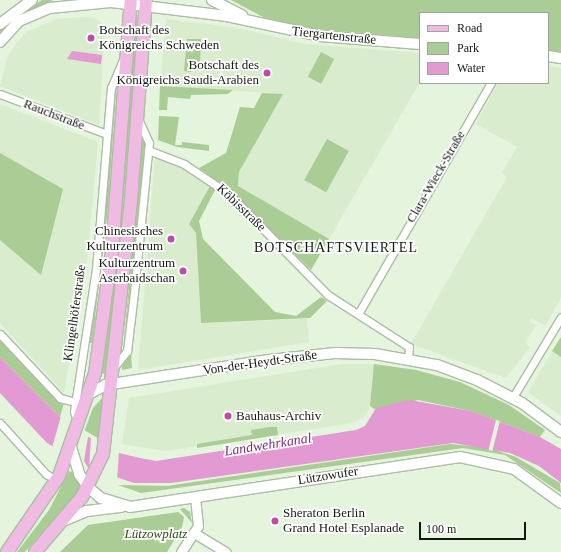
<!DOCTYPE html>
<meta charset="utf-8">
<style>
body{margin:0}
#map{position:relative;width:561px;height:552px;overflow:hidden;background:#e5f4dd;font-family:Georgia,serif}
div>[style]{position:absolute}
.built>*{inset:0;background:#d9ecce}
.green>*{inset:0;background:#aacc95;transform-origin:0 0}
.water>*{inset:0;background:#e399d1}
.pier>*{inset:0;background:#e5f4dd;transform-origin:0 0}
.roads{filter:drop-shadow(1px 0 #aebca6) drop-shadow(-1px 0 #aebca6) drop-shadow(0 1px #aebca6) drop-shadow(0 -1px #aebca6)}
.minor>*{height:7px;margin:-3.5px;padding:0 3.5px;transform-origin:3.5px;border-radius:3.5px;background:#fff}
.tertiary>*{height:9px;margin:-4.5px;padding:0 4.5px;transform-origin:4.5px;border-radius:4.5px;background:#fff}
.secondary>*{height:10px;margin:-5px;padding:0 5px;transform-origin:5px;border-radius:5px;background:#fff}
.primary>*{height:12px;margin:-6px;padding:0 6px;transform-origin:6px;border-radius:6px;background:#efbbe3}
.dots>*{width:11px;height:11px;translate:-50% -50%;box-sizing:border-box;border:2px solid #fff;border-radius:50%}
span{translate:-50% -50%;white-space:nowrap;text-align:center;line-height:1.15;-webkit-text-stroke:3.5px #fff;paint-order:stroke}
.poi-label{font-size:13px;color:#141911}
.left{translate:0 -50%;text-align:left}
.right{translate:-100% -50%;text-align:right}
.street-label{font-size:13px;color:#141911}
.park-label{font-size:13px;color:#2c4915;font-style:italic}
.neighbourhood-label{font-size:14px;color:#141911;letter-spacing:1px}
.water-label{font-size:14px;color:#812c72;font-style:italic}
.legend{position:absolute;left:419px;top:12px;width:130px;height:72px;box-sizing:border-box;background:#fff;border:1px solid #a1a3a0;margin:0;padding:5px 7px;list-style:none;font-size:12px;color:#141911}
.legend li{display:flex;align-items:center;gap:8px;height:20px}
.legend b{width:20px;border:1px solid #a1a3a0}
.scale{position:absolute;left:419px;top:522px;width:107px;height:18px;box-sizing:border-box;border:2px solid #141911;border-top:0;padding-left:5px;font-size:12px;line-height:14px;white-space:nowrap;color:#141911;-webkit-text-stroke:3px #fff;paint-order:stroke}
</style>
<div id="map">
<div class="built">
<div style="clip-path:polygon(86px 17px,95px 18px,105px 26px,99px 125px,0 86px,8px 55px,25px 33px,56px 19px)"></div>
<div style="clip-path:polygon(166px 19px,238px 28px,305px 44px,420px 53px,420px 82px,329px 239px,238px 187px,239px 172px,283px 94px,160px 86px)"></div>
<div style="clip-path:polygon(548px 66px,561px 68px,561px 298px,545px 326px,531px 318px,529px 321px,536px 325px,525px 343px,530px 347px,506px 378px,411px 344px,507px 177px,502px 173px,517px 147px,476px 124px,498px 83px,548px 83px)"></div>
<div style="clip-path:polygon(0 104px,98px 142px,87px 261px,64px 393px,0 323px)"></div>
<div style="clip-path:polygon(155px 155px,211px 184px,189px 224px,196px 233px,201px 323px,307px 319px,309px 342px,138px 370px)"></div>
<div style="clip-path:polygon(561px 337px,561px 416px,528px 392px)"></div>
<div style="clip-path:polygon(342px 364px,374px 364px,375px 383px,370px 406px,365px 416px,353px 423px,165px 451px,122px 444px,129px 398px)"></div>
</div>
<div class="green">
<div style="clip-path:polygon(42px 0,53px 0,27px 12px,0 36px,0 30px,11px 19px)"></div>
<div style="clip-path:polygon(231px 0,561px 0,561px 52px,548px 50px,548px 13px,420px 13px,420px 38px,313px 29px,265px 18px)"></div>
<div style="clip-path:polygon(134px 20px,138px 21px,120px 246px,106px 373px,101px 374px,120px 216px)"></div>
<div style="clip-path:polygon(187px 39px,201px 39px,200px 62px,194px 62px,191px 72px,184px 71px)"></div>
<div style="left:321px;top:52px;width:15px;height:28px;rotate:28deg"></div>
<div style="clip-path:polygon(117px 80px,108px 208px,92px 343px,89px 343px,103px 232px,113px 88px)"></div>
<div style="clip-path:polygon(160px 86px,233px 90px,228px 94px,191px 95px,190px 99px,168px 97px,167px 110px,159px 110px)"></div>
<div style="clip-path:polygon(262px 93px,283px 94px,239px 172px,238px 186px,329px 239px,311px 270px,228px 189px,199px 168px,226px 153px,240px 107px,254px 108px)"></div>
<div style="clip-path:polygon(159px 116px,179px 117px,175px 145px,182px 145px,182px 142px,209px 145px,209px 151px,177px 147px,158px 140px)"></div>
<div style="clip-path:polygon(143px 135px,146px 141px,142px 189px,123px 349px)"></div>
<div style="left:327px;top:139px;width:25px;height:47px;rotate:29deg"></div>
<div style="clip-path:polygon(0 153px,63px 189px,41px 275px,0 240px)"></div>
<div style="clip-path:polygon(211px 184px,216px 188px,199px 221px,203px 239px,275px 312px,296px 316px,321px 297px,327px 301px,310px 318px,201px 323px,196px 233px,189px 224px)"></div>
<div style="clip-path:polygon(561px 337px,561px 357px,552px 351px)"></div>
<div style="clip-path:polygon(0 338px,64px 403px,60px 417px,0 357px)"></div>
<div style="clip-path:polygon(131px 352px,132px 368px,122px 370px,122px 366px)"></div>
<div style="clip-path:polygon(374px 364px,416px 370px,460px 382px,509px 405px,545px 430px,540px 437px,471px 411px,418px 400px,374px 409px,370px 406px)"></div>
<div style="clip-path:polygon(103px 397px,103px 398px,98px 439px,84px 432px,93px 408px)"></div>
<div style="clip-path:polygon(270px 427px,277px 427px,278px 435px,197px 448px,197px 444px,252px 435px,251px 430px)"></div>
<div style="clip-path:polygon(450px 444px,489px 448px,516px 457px,560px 483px,561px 493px,505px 455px,463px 448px,141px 493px,118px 485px,167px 486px)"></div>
<div style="clip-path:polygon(69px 471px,76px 473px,82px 487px,25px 552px,17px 552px,49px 510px)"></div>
<div style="clip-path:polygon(184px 508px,190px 512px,192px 523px,180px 509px)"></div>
<div style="clip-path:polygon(178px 512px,184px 517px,182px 527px,167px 552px,60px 552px,88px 525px)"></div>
</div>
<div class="water">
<div style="clip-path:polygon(72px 51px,102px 55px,101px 64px,67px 59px)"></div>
<div style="clip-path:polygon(0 357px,60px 417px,119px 453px,140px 458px,156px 461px,356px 430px,365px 426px,376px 408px,410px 400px,471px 411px,540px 437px,561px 449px,561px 483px,539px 466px,510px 453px,453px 443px,171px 483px,134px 483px,89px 468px,47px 443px,0 393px)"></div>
</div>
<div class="pier">
<div style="clip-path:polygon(evenodd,61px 416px,119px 451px,117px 482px,81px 466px,52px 448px,61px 416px,88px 437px,91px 438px,89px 469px,84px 461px,88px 437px)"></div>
<div style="left:496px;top:420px;width:4px;height:31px;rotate:14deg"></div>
</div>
<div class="roads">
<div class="minor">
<div style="left:0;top:94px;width:114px;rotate:20.5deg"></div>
<div style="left:148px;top:150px;width:39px;rotate:21deg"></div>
<div style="left:184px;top:164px;width:54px;rotate:33.7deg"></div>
<div style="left:229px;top:194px;width:141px;rotate:45.6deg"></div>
<div style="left:328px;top:295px;width:96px;rotate:32.7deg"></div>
<div style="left:409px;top:347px;width:12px;rotate:95deg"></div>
<div style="left:358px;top:314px;width:267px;rotate:-60.1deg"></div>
<div style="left:0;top:334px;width:88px;rotate:46.8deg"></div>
<div style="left:60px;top:398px;width:16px;rotate:15deg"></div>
<div style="left:114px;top:367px;width:21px;rotate:-51deg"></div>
<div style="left:127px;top:351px;width:58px;rotate:-83.1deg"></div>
<div style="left:134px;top:293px;width:151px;rotate:-84.3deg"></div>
<div style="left:149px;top:143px;width:24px;rotate:-114deg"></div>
<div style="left:513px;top:397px;width:93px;rotate:-59deg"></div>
<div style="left:77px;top:421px;width:10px;rotate:-107deg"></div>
<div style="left:74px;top:411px;width:144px;rotate:-81.2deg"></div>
<div style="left:96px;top:269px;width:182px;rotate:-85.3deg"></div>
<div style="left:111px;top:88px;width:33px;rotate:-67deg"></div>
<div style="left:0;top:423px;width:69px;rotate:48deg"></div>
<div style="left:46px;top:474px;width:13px;rotate:29deg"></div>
</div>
<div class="tertiary">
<div style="left:194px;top:533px;width:37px;rotate:31deg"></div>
<div style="left:181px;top:552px;width:31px;rotate:-57deg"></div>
<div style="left:198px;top:526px;width:29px;rotate:-96deg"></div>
</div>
<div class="secondary">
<div style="left:212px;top:0;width:34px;rotate:27deg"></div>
<div style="left:0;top:24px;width:40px;rotate:-37deg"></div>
<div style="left:0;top:42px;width:28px;rotate:-48deg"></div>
<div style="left:19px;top:21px;width:34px;rotate:-23deg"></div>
<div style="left:50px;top:8px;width:61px;rotate:-5.6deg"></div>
<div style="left:111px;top:2px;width:117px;rotate:6.9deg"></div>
<div style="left:227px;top:16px;width:95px;rotate:12.1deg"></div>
<div style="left:320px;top:36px;width:100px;rotate:4.6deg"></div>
<div style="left:548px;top:56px;width:13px;rotate:9deg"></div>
<div style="left:89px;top:394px;width:18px;rotate:-29deg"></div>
<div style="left:105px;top:385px;width:166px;rotate:-8.7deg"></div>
<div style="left:269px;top:360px;width:66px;rotate:-6.1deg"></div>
<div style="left:335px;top:353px;width:40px;rotate:1.4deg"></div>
<div style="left:375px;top:354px;width:63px;rotate:10.1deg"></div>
<div style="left:437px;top:365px;width:43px;rotate:20.6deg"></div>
<div style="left:477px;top:380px;width:51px;rotate:27.1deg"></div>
<div style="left:522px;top:403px;width:49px;rotate:36.6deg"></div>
<div style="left:71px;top:447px;width:28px;rotate:73deg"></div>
<div style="left:79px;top:474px;width:17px;rotate:54deg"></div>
<div style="left:89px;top:488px;width:16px;rotate:40deg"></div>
<div style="left:101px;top:498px;width:30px;rotate:17deg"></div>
<div style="left:130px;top:507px;width:334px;rotate:-8.6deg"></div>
<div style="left:460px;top:457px;width:55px;rotate:12.5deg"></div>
<div style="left:514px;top:469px;width:58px;rotate:35.9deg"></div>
<div style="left:63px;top:521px;width:26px;rotate:-23deg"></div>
<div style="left:87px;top:511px;width:35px;rotate:-7deg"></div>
</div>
<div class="primary">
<div style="left:7px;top:552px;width:92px;rotate:-55.6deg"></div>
<div style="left:59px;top:476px;width:109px;rotate:-70.7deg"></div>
<div style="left:95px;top:373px;width:124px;rotate:-82.1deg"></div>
<div style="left:112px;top:250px;width:251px;rotate:-85.7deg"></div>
<div style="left:35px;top:552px;width:72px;rotate:-49.5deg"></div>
<div style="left:82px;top:497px;width:48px;rotate:-64deg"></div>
<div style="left:103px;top:454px;width:256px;rotate:-83.7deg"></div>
<div style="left:131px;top:200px;width:201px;rotate:-85.7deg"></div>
</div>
</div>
<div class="dots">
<div style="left:91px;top:38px;background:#bd4ca8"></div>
<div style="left:267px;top:73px;background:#bd4ca8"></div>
<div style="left:171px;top:239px;background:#bd4ca8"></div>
<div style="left:183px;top:271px;background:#bd4ca8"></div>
<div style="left:228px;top:416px;background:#bd4ca8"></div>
<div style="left:275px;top:521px;background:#bd4ca8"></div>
</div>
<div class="poi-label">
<span class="left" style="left:99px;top:38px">Botschaft des<br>Königreichs Schweden</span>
<span class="right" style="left:259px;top:73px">Botschaft des<br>Königreichs Saudi-Arabien</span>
<span class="right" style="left:163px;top:239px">Chinesisches<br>Kulturzentrum</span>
<span class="right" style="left:175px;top:271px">Kulturzentrum<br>Aserbaidschan</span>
<span class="left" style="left:236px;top:416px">Bauhaus-Archiv</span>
<span class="left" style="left:283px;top:521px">Sheraton Berlin<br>Grand Hotel Esplanade</span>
</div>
<div class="street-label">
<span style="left:334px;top:36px;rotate:6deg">Tiergartenstraße</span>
<span style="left:54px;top:115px;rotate:21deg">Rauchstraße</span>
<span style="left:436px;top:177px;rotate:-60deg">Clara-Wieck-Straße</span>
<span style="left:241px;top:208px;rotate:44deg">Köbisstraße</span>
<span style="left:75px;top:313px;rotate:-82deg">Klingelhöferstraße</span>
<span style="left:260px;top:363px;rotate:-8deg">Von-der-Heydt-Straße</span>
<span style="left:328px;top:476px;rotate:-9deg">Lützowufer</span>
</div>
<div class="park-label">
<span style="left:156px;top:534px">Lützowplatz</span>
</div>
<div class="neighbourhood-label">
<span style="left:336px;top:248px">BOTSCHAFTSVIERTEL</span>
</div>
<div class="water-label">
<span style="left:268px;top:445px;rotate:-9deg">Landwehrkanal</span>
</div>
<ul class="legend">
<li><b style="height:5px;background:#efbbe3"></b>Road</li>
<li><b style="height:11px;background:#aacc95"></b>Park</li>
<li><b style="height:11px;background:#e399d1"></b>Water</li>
</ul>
<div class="scale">100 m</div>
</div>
